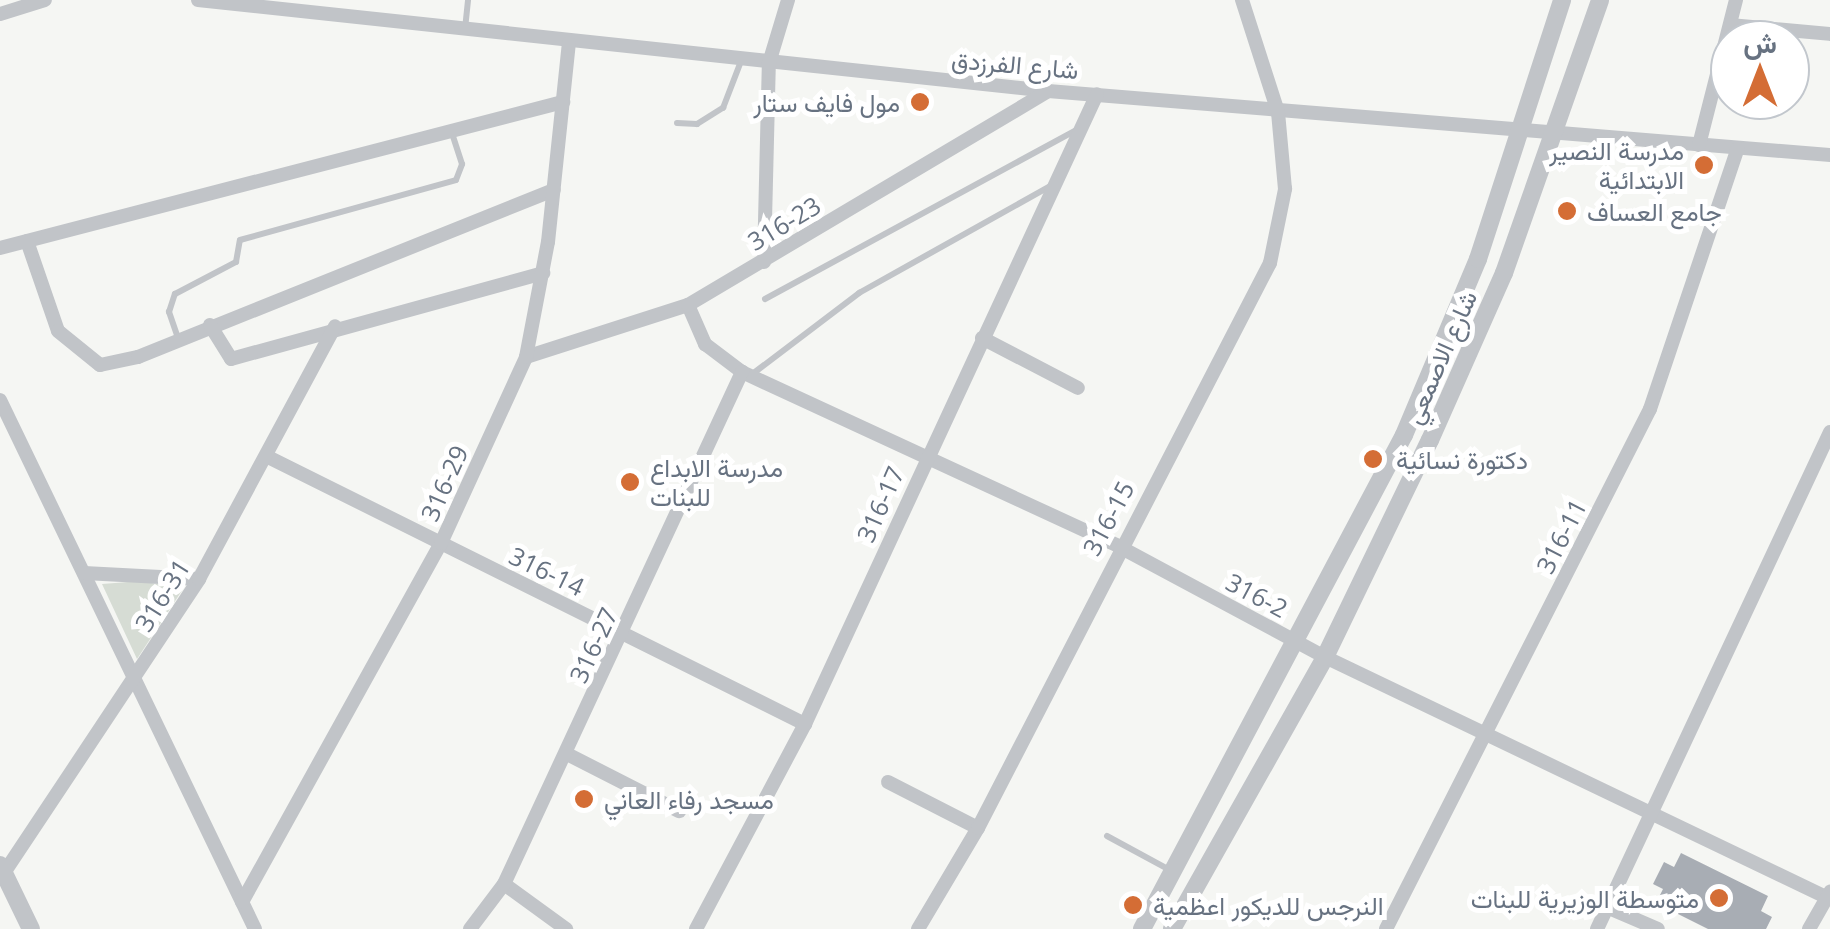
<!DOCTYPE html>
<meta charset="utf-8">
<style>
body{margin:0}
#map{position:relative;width:1830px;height:929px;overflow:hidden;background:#f5f6f3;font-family:"Open Sans",Vazirmatn,sans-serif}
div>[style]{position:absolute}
.green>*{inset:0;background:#d6dcd4}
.building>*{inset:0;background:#a8adb4}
.service>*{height:6px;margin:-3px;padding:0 3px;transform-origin:3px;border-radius:3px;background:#c1c4c8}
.minor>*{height:14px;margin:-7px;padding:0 7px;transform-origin:7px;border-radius:7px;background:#c1c4c8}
.tertiary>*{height:18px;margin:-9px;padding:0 9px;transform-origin:9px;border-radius:9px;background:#c1c4c8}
.dots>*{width:28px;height:28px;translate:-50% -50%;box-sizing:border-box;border:5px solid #fff;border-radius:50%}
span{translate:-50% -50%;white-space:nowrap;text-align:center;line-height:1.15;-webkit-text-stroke:10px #fff;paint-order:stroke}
.street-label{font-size:25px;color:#677281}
.poi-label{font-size:25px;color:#677281}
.right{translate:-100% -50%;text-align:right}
.left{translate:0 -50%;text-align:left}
.north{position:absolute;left:1710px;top:20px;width:100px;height:100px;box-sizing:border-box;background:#fff;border:2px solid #c2c7cd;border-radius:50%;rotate:0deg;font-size:28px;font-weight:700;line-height:40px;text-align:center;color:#677281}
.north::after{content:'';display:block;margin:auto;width:35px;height:45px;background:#d46d35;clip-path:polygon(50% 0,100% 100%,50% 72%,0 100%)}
</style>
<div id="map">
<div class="green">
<div style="clip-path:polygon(141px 581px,183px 589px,137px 659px,102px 584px)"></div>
</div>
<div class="building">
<div style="clip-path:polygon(1681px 853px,1768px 896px,1761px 911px,1772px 917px,1766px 929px,1708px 929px,1656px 903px,1663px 889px,1653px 884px,1664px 862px,1674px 867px)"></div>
</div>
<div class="service">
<div style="left:465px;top:29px;width:29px;rotate:-84deg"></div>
<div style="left:677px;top:123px;width:20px;rotate:3deg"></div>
<div style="left:697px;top:124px;width:31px;rotate:-32deg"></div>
<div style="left:723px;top:108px;width:50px;rotate:-69deg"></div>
<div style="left:765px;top:299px;width:354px;rotate:-28.5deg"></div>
<div style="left:178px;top:338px;width:28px;rotate:-109deg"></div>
<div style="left:169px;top:312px;width:19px;rotate:-72deg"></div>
<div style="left:175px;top:294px;width:69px;rotate:-27.7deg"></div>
<div style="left:236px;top:262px;width:22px;rotate:-80deg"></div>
<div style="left:240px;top:240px;width:224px;rotate:-15.5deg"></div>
<div style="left:456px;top:180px;width:17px;rotate:-69deg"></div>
<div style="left:462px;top:164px;width:35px;rotate:-108deg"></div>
<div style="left:751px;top:375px;width:136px;rotate:-37.2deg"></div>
<div style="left:859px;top:293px;width:221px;rotate:-29.2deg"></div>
<div style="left:1107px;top:836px;width:69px;rotate:28.4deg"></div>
</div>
<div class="minor">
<div style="left:198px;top:0;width:855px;rotate:6.11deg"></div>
<div style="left:1048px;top:91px;width:785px;rotate:4.68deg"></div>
<div style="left:0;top:14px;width:47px;rotate:-17.3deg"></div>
<div style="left:1730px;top:25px;width:100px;rotate:5.1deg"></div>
<div style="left:1699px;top:145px;width:150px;rotate:-75.7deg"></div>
<div style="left:27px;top:241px;width:95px;rotate:71deg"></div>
<div style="left:58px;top:331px;width:54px;rotate:39deg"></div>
<div style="left:100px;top:365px;width:39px;rotate:-12deg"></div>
<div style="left:138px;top:357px;width:448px;rotate:-21.9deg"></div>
<div style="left:0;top:248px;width:582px;rotate:-14.54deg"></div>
<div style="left:764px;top:262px;width:199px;rotate:-88.6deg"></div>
<div style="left:769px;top:63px;width:66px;rotate:-73.2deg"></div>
<div style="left:688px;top:305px;width:43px;rotate:66.4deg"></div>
<div style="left:705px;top:344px;width:46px;rotate:37.1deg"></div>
<div style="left:742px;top:372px;width:414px;rotate:24.8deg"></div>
<div style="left:1118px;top:546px;width:235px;rotate:28.2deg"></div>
<div style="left:1325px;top:657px;width:560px;rotate:25.6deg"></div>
<div style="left:210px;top:325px;width:40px;rotate:58deg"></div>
<div style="left:231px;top:359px;width:324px;rotate:-15.4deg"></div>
<div style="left:982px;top:338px;width:108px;rotate:27.5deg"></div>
<div style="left:526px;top:357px;width:170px;rotate:-17.8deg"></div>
<div style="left:688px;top:305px;width:419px;rotate:-30.7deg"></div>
<div style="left:0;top:400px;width:587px;rotate:64.26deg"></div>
<div style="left:268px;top:457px;width:600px;rotate:26.44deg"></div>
<div style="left:84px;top:573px;width:115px;rotate:3deg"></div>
<div style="left:567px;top:754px;width:126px;rotate:27deg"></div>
<div style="left:888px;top:782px;width:101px;rotate:27.1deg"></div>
<div style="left:4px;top:873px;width:353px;rotate:-56.4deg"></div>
<div style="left:199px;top:579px;width:287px;rotate:-61.7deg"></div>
<div style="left:504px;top:884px;width:77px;rotate:36deg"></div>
<div style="left:242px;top:902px;width:410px;rotate:-61deg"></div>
<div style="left:441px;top:543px;width:205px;rotate:-65.4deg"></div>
<div style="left:526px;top:357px;width:117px;rotate:-79.2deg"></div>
<div style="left:548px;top:242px;width:200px;rotate:-84deg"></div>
<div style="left:1609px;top:908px;width:53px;rotate:23.2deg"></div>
<div style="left:470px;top:929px;width:56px;rotate:-52.9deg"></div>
<div style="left:504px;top:884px;width:565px;rotate:-65.07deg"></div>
<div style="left:696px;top:929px;width:232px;rotate:-62deg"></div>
<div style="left:805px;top:724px;width:694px;rotate:-65.13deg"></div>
<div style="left:918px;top:929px;width:117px;rotate:-59.3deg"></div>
<div style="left:978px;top:828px;width:636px;rotate:-62.67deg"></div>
<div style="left:1270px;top:263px;width:76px;rotate:-78.5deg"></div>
<div style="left:1285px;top:189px;width:77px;rotate:-95.2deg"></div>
<div style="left:1278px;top:112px;width:118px;rotate:-107.8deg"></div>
<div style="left:1386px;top:929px;width:583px;rotate:-63.08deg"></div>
<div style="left:1650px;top:409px;width:275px;rotate:-71.4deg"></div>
<div style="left:1597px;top:929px;width:549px;rotate:-64.88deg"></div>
<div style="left:1809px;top:929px;width:43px;rotate:-60.4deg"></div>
</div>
<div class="tertiary">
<div style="left:0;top:865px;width:71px;rotate:64.2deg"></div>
<div style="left:1142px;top:929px;width:559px;rotate:-62.06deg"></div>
<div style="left:1404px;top:435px;width:191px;rotate:-67.2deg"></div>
<div style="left:1478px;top:259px;width:272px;rotate:-72deg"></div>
<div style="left:1172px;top:929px;width:312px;rotate:-60.6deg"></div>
<div style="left:1325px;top:657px;width:241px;rotate:-64.2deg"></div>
<div style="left:1430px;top:440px;width:183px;rotate:-66.1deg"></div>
<div style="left:1504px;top:273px;width:289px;rotate:-70.6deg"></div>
</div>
<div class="dots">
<div style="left:920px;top:102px;background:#d46d35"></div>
<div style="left:1704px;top:165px;background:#d46d35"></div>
<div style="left:1567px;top:211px;background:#d46d35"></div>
<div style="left:1373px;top:459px;background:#d46d35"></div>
<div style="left:630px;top:482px;background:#d46d35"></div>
<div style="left:584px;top:799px;background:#d46d35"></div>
<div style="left:1719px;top:898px;background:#d46d35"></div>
<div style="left:1133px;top:905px;background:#d46d35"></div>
</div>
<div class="street-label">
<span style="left:1015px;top:64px;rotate:5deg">شارع الفرزدق</span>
<span style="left:784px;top:223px;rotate:-31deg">316-23</span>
<span style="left:1440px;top:357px;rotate:-66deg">شارع الاصمعي</span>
<span style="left:444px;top:483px;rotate:-66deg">316-29</span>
<span style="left:880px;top:504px;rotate:-66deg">316-17</span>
<span style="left:1108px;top:518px;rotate:-62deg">316-15</span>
<span style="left:1561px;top:536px;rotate:-63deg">316-11</span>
<span style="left:547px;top:571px;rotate:26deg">316-14</span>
<span style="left:162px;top:595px;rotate:-58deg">316-31</span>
<span style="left:1257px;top:595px;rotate:28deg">316-2</span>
<span style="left:593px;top:645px;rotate:-65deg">316-27</span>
</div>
<div class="poi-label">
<span class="right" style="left:900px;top:102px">مول فايف ستار</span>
<span class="right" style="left:1684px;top:165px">مدرسة النصير<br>الابتدائية</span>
<span class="left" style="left:1587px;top:211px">جامع العساف</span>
<span class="left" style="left:1396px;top:459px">دكتورة نسائية</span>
<span class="left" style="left:650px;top:482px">مدرسة الابداع<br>للبنات</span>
<span class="left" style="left:604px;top:799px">مسجد رفاء العاني</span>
<span class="right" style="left:1699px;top:898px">متوسطة الوزيرية للبنات</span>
<span class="left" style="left:1153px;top:905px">النرجس للديكور اعظمية</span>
</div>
<div class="north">ش</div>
</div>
